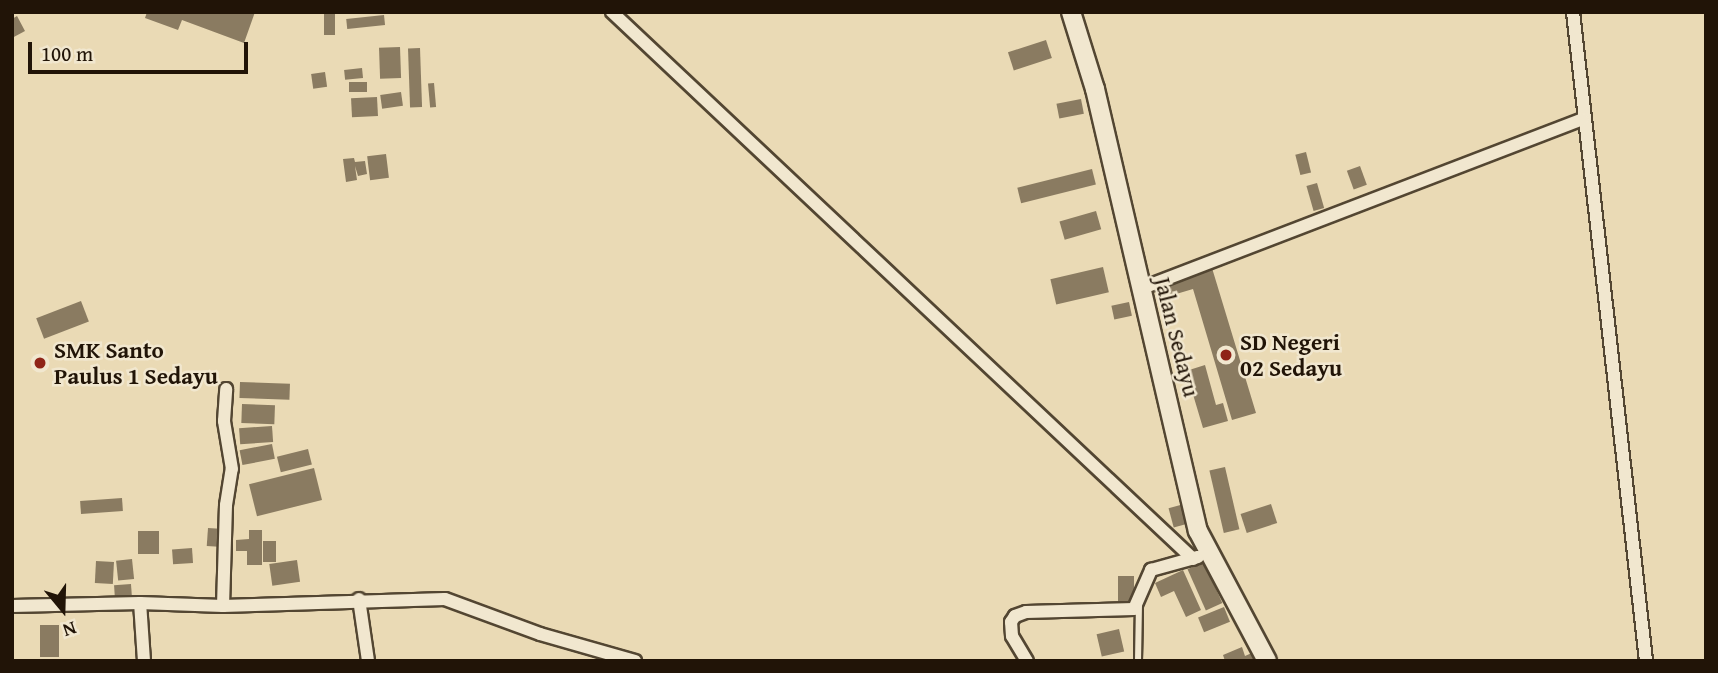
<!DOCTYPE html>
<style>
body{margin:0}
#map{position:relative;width:1718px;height:673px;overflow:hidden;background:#eadab5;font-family:"Gentium Book Plus",serif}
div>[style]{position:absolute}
.building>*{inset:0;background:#8a7b61;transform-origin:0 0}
.roads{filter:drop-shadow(2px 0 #534632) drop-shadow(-2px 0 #534632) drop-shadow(0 2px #534632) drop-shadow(0 -2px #534632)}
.lane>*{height:6px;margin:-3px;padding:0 3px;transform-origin:3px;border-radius:3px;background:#f1e7cf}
.street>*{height:12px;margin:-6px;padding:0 6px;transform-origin:6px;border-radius:6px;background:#f1e7cf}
.secondary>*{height:18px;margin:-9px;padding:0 9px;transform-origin:9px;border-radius:9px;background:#f1e7cf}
.dots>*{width:19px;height:19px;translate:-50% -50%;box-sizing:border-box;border:4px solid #f1e7cf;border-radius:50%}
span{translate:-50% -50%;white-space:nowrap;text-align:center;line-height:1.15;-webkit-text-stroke:5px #f1e7cf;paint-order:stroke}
.street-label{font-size:23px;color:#211407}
.poi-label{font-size:23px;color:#211407;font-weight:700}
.left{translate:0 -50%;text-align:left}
.frame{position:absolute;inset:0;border:14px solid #211407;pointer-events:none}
.north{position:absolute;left:28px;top:575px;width:70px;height:70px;-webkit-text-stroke:5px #f1e7cf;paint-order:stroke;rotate:161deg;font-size:19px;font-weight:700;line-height:28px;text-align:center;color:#211407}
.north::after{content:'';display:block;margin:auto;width:24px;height:32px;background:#211407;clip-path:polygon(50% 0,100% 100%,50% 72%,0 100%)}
.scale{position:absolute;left:28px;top:42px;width:220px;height:32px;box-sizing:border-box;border:4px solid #211407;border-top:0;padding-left:9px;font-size:21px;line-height:24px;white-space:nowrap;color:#211407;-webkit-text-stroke:5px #f1e7cf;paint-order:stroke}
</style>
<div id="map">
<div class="building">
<div style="clip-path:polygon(147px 12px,255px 12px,244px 43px,182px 20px,178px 30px,145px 18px)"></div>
<div style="left:324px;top:12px;width:11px;height:23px"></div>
<div style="left:384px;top:15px;width:10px;height:38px;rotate:84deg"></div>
<div style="clip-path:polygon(17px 16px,25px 31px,12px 38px,12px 19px)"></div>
<div style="left:1046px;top:40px;width:19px;height:40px;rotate:72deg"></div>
<div style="left:400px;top:47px;width:31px;height:21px;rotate:88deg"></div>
<div style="left:420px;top:48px;width:59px;height:12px;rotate:88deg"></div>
<div style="left:362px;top:68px;width:10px;height:18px;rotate:84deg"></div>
<div style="left:325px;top:72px;width:15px;height:14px;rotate:82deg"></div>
<div style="left:367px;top:82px;width:10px;height:18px;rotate:90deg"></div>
<div style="left:434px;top:83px;width:24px;height:6px;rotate:85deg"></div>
<div style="left:401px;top:92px;width:14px;height:21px;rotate:82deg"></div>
<div style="left:377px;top:97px;width:19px;height:26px;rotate:87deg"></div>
<div style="left:1081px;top:99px;width:15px;height:25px;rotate:79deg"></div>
<div style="left:1306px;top:152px;width:21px;height:11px;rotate:76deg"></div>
<div style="left:386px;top:154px;width:24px;height:19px;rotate:83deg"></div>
<div style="clip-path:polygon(354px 158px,355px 162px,365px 161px,367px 174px,358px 176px,355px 166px,357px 180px,346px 182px,343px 159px)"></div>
<div style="left:1360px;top:166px;width:20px;height:14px;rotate:70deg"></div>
<div style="left:1092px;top:169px;width:16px;height:77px;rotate:76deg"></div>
<div style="left:1317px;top:183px;width:26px;height:11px;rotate:74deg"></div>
<div style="left:1096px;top:211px;width:19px;height:38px;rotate:74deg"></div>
<div style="left:1103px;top:267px;width:26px;height:54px;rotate:77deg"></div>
<div style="clip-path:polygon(1212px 268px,1256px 413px,1232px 420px,1193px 289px,1166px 297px,1162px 283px)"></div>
<div style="left:81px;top:301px;width:22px;height:48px;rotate:69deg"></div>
<div style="left:1129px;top:302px;width:14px;height:18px;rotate:78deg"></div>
<div style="clip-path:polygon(1205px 365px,1216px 405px,1223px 403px,1228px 421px,1203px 428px,1186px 371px)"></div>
<div style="left:240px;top:382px;width:50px;height:16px;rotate:2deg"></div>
<div style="left:242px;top:404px;width:33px;height:19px;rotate:2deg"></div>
<div style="left:272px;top:426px;width:16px;height:33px;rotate:86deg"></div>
<div style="left:272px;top:444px;width:15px;height:33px;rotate:79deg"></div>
<div style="left:308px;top:449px;width:16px;height:32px;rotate:76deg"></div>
<div style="left:1225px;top:467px;width:64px;height:16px;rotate:77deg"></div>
<div style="left:314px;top:468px;width:33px;height:67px;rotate:76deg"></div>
<div style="left:122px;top:498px;width:13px;height:42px;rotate:86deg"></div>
<div style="left:1184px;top:504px;width:20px;height:16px;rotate:75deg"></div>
<div style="left:1271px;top:504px;width:20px;height:32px;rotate:72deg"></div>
<div style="left:208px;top:528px;width:16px;height:18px;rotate:4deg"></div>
<div style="clip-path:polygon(249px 530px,262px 530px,262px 565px,247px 565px,247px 551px,236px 551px,236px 540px,249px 539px)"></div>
<div style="left:138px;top:531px;width:21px;height:23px"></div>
<div style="left:263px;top:541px;width:13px;height:21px"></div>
<div style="left:192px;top:548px;width:15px;height:20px;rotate:86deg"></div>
<div style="left:132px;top:559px;width:20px;height:16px;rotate:84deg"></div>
<div style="left:297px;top:560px;width:22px;height:28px;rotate:82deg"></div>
<div style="left:96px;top:561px;width:18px;height:22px;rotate:3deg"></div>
<div style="left:1204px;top:562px;width:45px;height:18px;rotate:66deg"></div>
<div style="clip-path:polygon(1183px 570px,1201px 610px,1186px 617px,1174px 591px,1161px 597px,1155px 583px)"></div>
<div style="left:1118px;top:576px;width:16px;height:30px"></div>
<div style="left:131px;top:584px;width:14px;height:17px;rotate:86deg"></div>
<div style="left:1224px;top:607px;width:16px;height:28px;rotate:68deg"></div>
<div style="left:40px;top:625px;width:19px;height:32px"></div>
<div style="left:1119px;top:629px;width:23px;height:23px;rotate:77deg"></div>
<div style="clip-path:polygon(1242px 647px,1245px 656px,1254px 652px,1257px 661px,1225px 661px,1223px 655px)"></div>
</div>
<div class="roads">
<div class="lane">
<div style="left:1138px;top:661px;width:55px;rotate:-89deg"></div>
</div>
<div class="street">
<div style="left:612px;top:12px;width:798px;rotate:43.27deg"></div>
<div style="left:1573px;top:12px;width:653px;rotate:83.58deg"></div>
<div style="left:1140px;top:289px;width:474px;rotate:-21deg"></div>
<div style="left:359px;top:599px;width:63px;rotate:81.7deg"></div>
<div style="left:12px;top:606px;width:128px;rotate:-1.3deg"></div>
<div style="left:223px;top:606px;width:222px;rotate:-1.8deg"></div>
<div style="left:445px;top:599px;width:101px;rotate:20.2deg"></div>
<div style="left:540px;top:634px;width:99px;rotate:15.9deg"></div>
<div style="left:144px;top:661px;width:58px;rotate:-93.9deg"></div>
<div style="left:140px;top:603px;width:83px;rotate:2.1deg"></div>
<div style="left:223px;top:606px;width:101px;rotate:-88.3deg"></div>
<div style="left:226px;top:505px;width:36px;rotate:-81deg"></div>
<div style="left:232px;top:469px;width:49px;rotate:-99.5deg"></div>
<div style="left:224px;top:421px;width:32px;rotate:-86deg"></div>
<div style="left:1027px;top:661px;width:29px;rotate:-121deg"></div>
<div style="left:1012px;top:636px;width:14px;rotate:-94deg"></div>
<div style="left:1011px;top:622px;width:7px;rotate:-56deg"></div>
<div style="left:1015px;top:616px;width:12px;rotate:-20deg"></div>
<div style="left:1026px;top:612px;width:108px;rotate:-1.6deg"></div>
<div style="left:1134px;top:609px;width:43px;rotate:-66.4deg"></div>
<div style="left:1151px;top:570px;width:49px;rotate:-15.5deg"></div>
</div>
<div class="secondary">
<div style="left:1071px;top:12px;width:81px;rotate:72.7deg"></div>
<div style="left:1095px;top:89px;width:454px;rotate:76.9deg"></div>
<div style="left:1198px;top:531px;width:147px;rotate:62deg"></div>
</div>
</div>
<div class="dots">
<div style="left:1226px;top:355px;background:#8f2418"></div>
<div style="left:40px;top:363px;background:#8f2418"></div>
</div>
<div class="street-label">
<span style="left:1177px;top:337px;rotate:76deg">Jalan Sedayu</span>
</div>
<div class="poi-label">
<span class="left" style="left:1240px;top:355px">SD Negeri<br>02 Sedayu</span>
<span class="left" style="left:54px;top:363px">SMK Santo<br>Paulus 1 Sedayu</span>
</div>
<div class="frame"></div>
<div class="north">N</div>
<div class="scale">100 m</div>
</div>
